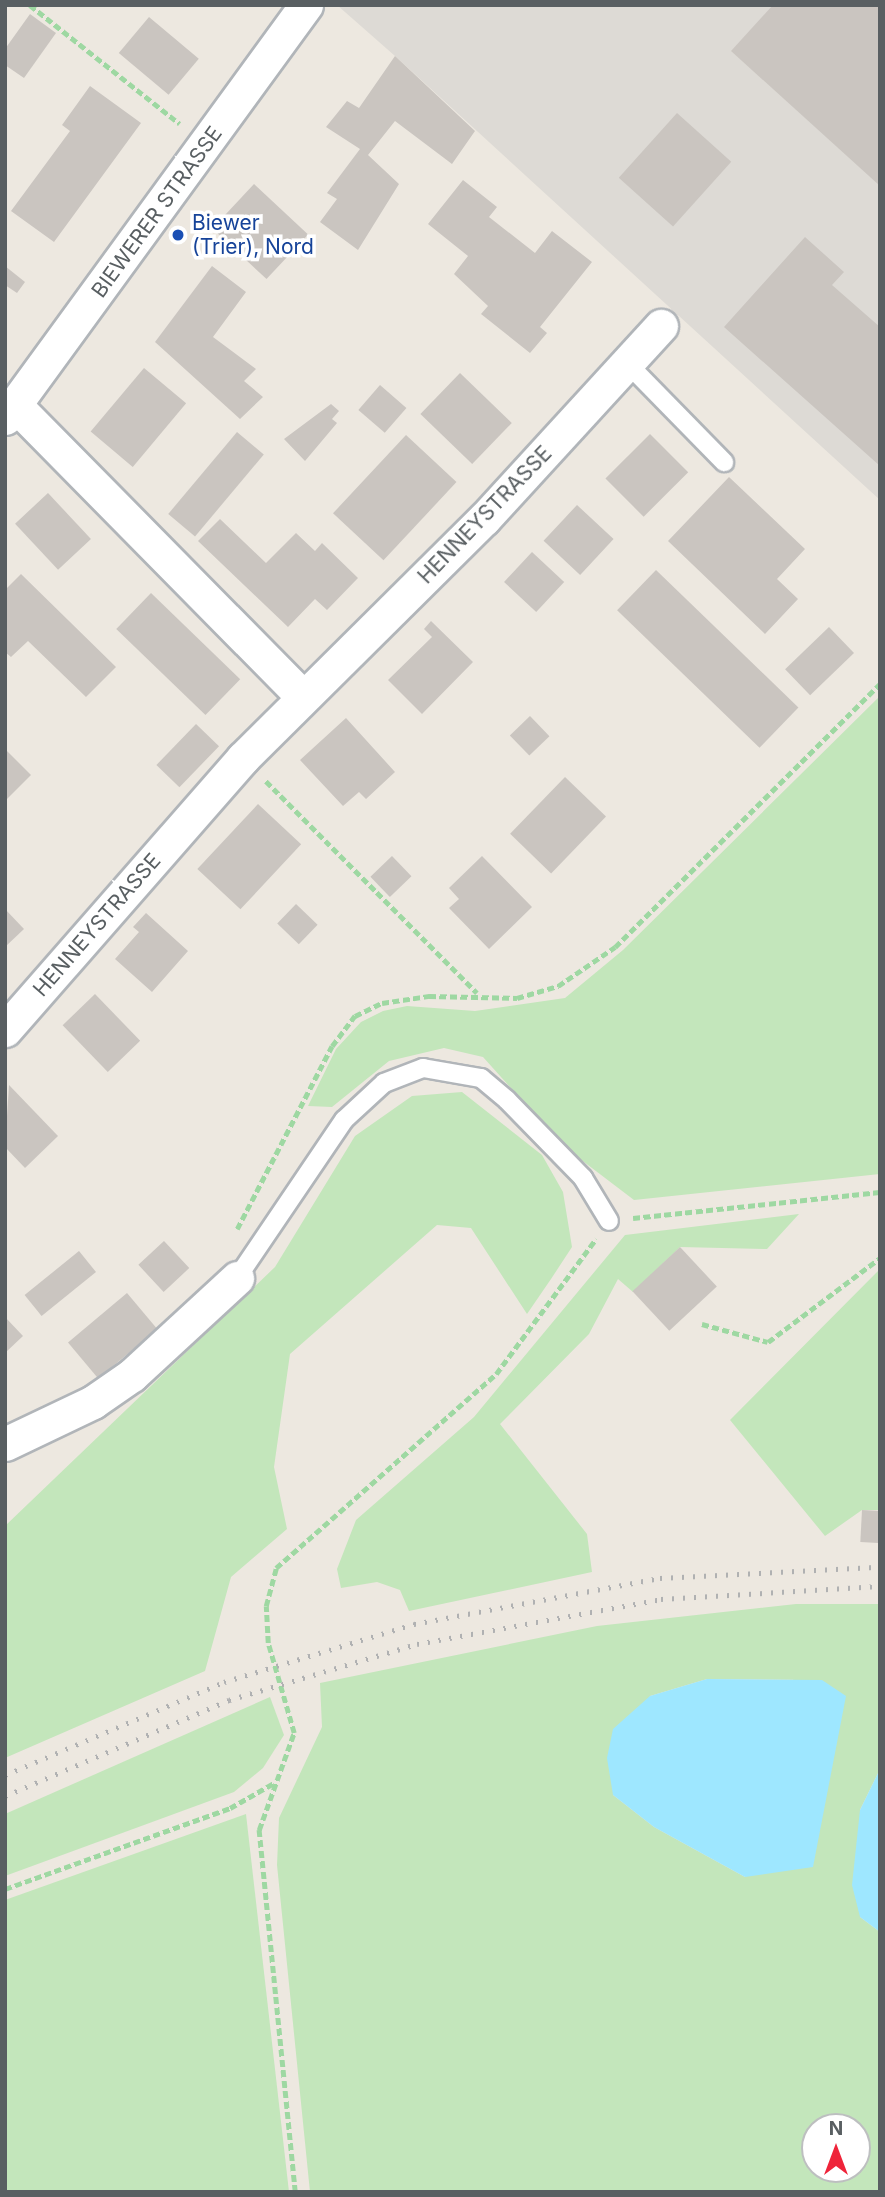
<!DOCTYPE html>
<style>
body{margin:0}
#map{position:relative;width:885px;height:2197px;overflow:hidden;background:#ede8e0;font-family:Inter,sans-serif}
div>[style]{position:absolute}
.industrial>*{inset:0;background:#dddad5}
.green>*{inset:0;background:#c3e6bb}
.water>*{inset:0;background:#9ee7ff}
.building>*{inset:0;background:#cac5c0;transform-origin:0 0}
.path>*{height:4.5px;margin-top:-2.25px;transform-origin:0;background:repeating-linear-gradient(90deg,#9ed8a2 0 7px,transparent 0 10.5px)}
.roads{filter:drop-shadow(2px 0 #b1b5b9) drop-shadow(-2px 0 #b1b5b9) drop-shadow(0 2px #b1b5b9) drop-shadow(0 -2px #b1b5b9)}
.service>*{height:18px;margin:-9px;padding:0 9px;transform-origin:9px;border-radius:9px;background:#fff}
.minor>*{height:33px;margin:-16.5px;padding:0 16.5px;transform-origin:16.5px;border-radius:16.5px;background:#fff}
.rail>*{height:5px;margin-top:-2.5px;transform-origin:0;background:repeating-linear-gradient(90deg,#b0b1b2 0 2px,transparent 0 11px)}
.dots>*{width:19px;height:19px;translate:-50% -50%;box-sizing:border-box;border:4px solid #fff;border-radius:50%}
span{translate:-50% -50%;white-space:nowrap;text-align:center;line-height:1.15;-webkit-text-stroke:7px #fff;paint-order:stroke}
.street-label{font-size:21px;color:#595f62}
.transit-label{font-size:21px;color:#164399}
.left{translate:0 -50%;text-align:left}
.frame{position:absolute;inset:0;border:7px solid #595f62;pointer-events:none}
.north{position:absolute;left:801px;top:2113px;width:70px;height:70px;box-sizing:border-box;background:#fff;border:2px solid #bdbfc0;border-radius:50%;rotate:0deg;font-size:19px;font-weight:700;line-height:28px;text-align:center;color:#595f62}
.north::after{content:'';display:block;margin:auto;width:24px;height:32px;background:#ef243a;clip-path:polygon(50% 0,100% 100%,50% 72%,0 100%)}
</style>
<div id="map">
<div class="industrial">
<div style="clip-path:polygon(337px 5px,880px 5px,880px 500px,395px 56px)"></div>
</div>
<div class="green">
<div style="clip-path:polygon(880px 696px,880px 1174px,634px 1200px,563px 1146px,483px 1057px,444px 1048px,389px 1061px,332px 1107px,308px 1106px,336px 1049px,361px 1022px,383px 1011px,407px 1006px,475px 1011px,565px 998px,623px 950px)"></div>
<div style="clip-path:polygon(462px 1092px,542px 1155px,563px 1192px,572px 1247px,551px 1279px,527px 1314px,471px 1228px,437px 1225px,290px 1354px,274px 1467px,287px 1529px,231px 1577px,205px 1671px,5px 1758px,5px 1526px,275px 1267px,355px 1136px,412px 1096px)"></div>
<div style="clip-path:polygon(799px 1214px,767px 1249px,680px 1247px,633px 1292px,618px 1279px,589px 1334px,500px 1424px,587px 1534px,592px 1572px,409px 1611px,400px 1590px,377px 1582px,341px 1588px,337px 1569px,356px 1520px,474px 1417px,625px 1235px)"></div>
<div style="clip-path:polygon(880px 1269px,880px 1510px,862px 1510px,825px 1536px,730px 1420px)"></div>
<div style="clip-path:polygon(evenodd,796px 1604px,880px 1604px,880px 1769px,860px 1810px,860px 1917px,880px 1932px,880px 2192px,310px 2192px,277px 1865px,279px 1818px,322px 1727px,320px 1683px,597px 1626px,796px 1604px,707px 1679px,822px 1680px,745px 1877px,654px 1827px,613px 1795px,650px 1696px,707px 1679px,796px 1604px,815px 2127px,857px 2127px,857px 2169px,815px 2169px,815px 2127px)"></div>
<div style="clip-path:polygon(270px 1697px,284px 1735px,263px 1768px,234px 1792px,5px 1876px,5px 1814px)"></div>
<div style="clip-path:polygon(246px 1814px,289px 2192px,5px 2192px,5px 1900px)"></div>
</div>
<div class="water">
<div style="clip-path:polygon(707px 1679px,822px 1680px,846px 1696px,813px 1867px,745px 1877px,654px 1827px,613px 1795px,607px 1758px,613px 1729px,650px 1696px)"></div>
<div style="clip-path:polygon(880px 1769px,880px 1932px,860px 1917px,852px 1885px,860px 1810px)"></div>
</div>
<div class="building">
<div style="clip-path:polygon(773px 5px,880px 5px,880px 186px,731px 51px)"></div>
<div style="clip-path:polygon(30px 14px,56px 33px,24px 78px,5px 65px,5px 49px)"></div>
<div style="left:149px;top:17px;width:65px;height:47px;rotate:40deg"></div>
<div style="clip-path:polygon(395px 56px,475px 131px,452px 164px,395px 121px,368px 155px,399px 184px,358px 250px,320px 222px,337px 199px,327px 193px,360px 149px,326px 127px,347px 101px,359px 108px)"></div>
<div style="clip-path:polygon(90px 86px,141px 123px,54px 242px,11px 211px,70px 131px,62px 125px)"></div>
<div style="left:677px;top:113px;width:73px;height:87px;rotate:42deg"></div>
<div style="clip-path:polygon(463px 180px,497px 207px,489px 217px,535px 253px,552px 231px,592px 262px,540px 327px,547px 333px,530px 353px,481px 314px,488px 306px,454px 274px,468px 256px,428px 224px)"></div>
<div style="left:254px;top:184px;width:74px;height:61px;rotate:43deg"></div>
<div style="clip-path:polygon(805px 237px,844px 272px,832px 285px,880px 327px,880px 466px,724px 327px)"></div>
<div style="clip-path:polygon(5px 266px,25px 282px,17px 293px,5px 285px)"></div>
<div style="clip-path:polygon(212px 266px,246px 292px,213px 337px,256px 369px,244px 381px,263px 397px,240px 419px,155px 342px)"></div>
<div style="left:144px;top:368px;width:55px;height:83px;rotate:40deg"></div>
<div style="left:460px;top:373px;width:72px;height:57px;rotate:44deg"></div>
<div style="left:380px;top:385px;width:35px;height:33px;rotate:41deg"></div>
<div style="clip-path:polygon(331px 404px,339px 411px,332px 419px,337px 423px,305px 461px,284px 439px)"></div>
<div style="left:237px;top:432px;width:35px;height:107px;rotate:40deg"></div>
<div style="left:650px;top:434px;width:54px;height:63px;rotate:45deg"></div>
<div style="left:406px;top:435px;width:69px;height:107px;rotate:43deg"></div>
<div style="clip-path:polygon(729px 477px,805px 549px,777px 579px,798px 599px,765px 634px,668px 541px)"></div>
<div style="left:48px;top:493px;width:63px;height:45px;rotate:47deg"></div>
<div style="left:577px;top:505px;width:50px;height:49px;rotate:43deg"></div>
<div style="clip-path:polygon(220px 519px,266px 563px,296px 533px,315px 551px,322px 543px,358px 578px,327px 610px,315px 599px,288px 627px,198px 541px)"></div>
<div style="left:532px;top:552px;width:44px;height:41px;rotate:43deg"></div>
<div style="left:656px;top:570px;width:198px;height:56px;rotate:44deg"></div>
<div style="clip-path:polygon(21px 574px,116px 667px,86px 697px,28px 641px,11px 657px,5px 652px,5px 590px)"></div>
<div style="left:151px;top:593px;width:124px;height:50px;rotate:44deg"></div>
<div style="clip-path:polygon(431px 621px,473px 662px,422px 714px,388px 680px,432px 637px,424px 629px)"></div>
<div style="left:829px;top:627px;width:36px;height:61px;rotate:46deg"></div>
<div style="left:530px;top:716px;width:28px;height:28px;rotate:46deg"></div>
<div style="clip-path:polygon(346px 718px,395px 772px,366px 799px,359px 792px,343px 806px,300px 760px)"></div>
<div style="left:196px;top:724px;width:32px;height:57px;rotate:44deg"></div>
<div style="clip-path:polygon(5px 749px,31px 775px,5px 801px)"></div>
<div style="left:565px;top:777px;width:57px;height:79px;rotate:44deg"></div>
<div style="left:258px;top:804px;width:59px;height:89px;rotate:43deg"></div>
<div style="left:392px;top:856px;width:28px;height:30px;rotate:46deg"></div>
<div style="clip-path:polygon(482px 856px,532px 907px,489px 949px,449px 908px,459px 899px,449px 888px)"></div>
<div style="left:296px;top:904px;width:30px;height:27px;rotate:44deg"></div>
<div style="clip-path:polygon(5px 909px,24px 929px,5px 947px)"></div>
<div style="clip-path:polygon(146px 913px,188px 951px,152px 992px,115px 959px,139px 932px,133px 927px)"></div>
<div style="left:95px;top:994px;width:65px;height:45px;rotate:46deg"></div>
<div style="clip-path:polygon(9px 1085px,58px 1136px,25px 1168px,5px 1147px)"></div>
<div style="left:164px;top:1241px;width:37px;height:35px;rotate:47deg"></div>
<div style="left:680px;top:1247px;width:54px;height:65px;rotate:47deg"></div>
<div style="left:79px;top:1251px;width:27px;height:70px;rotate:51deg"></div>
<div style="left:127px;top:1293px;width:47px;height:77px;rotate:50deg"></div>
<div style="clip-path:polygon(5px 1317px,23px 1336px,5px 1353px)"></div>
<div style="left:862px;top:1510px;width:18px;height:32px;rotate:3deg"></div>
</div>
<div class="path">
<div style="left:30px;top:5px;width:191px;rotate:38.4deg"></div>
<div style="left:266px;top:781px;width:299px;rotate:45.1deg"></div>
<div style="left:633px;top:1218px;width:248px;rotate:-6deg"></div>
<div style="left:237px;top:1229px;width:206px;rotate:-62.6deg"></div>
<div style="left:332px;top:1046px;width:38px;rotate:-53deg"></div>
<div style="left:355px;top:1016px;width:30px;rotate:-26deg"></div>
<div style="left:382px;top:1003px;width:48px;rotate:-8.5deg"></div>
<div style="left:429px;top:996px;width:88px;rotate:1.3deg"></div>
<div style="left:517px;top:998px;width:43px;rotate:-16.3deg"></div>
<div style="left:558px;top:986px;width:69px;rotate:-34.4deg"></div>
<div style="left:615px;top:947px;width:373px;rotate:-44.8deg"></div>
<div style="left:702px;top:1324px;width:68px;rotate:15.3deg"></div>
<div style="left:768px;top:1342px;width:140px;rotate:-36.9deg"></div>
<div style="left:5px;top:1889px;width:239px;rotate:-19.8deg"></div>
<div style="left:230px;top:1808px;width:51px;rotate:-29.6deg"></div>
<div style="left:295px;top:2192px;width:364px;rotate:-95.7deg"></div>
<div style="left:259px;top:1830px;width:103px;rotate:-70.2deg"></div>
<div style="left:294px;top:1733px;width:94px;rotate:-106.1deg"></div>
<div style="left:268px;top:1643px;width:37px;rotate:-93deg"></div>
<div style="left:266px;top:1606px;width:39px;rotate:-75deg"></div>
<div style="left:276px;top:1568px;width:293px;rotate:-41.4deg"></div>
<div style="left:496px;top:1374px;width:168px;rotate:-53.5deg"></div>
</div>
<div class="roads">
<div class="service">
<div style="left:627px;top:363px;width:139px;rotate:45.6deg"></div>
<div style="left:237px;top:1278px;width:191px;rotate:-55.9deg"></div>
<div style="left:344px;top:1120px;width:54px;rotate:-42.8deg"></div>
<div style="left:384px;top:1083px;width:42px;rotate:-21deg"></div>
<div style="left:423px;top:1068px;width:59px;rotate:9.8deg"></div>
<div style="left:481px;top:1078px;width:34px;rotate:40deg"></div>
<div style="left:507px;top:1100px;width:109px;rotate:45.7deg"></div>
<div style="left:583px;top:1178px;width:50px;rotate:58.8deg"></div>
</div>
<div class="minor">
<div style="left:15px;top:405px;width:410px;rotate:45.4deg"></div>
<div style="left:5px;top:418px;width:511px;rotate:-53.91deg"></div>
<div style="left:5px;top:1030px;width:361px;rotate:-48.8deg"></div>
<div style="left:243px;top:758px;width:339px;rotate:-44.8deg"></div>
<div style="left:484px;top:519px;width:262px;rotate:-47.5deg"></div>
<div style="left:5px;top:1444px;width:98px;rotate:-25.5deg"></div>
<div style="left:93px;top:1402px;width:47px;rotate:-34.7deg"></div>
<div style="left:132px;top:1375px;width:143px;rotate:-42.7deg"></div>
</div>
</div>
<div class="rail">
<div style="left:5px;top:1775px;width:238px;rotate:-23deg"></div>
<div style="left:224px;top:1682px;width:199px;rotate:-17deg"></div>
<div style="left:414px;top:1624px;width:250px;rotate:-10.6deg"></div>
<div style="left:660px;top:1578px;width:220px;rotate:-2.9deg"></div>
<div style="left:5px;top:1796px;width:244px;rotate:-23.2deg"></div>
<div style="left:229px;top:1700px;width:196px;rotate:-16.6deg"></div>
<div style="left:417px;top:1644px;width:248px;rotate:-10.4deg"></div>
<div style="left:661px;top:1599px;width:219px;rotate:-3.4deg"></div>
</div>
<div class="dots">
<div style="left:178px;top:235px;background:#1a4fb4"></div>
</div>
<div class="street-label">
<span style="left:157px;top:212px;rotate:-54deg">BIEWERER STRASSE</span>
<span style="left:485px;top:515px;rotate:-46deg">HENNEYSTRASSE</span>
<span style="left:97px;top:925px;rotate:-49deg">HENNEYSTRASSE</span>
</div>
<div class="transit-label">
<span class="left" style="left:192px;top:235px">Biewer<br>(Trier), Nord</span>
</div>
<div class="frame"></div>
<div class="north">N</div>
</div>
